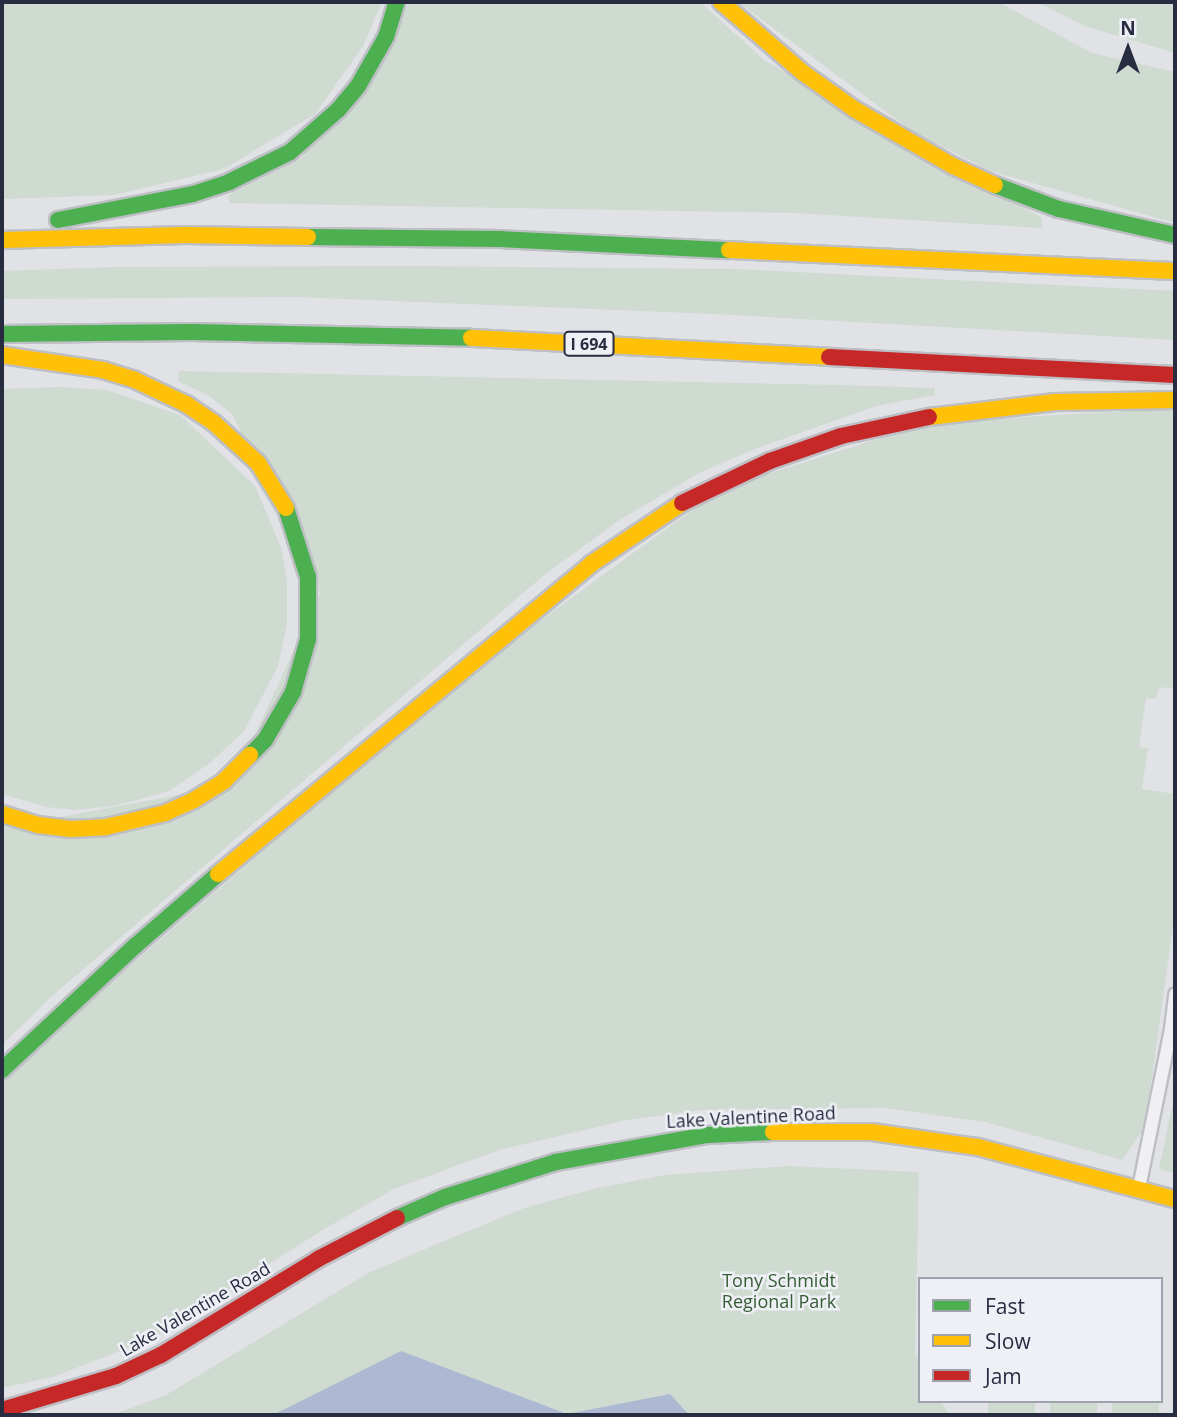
<!DOCTYPE html>
<style>
body{margin:0}
#map{position:relative;width:1177px;height:1417px;overflow:hidden;background:#e1e2e6;font-family:"Open Sans",sans-serif}
div>[style]{position:absolute}
.green>*{inset:0;background:#cfdad1;transform-origin:0 0}
.water>*{inset:0;background:#adb9d3}
.roads{filter:drop-shadow(2px 0 #bebfc4) drop-shadow(-2px 0 #bebfc4) drop-shadow(0 2px #bebfc4) drop-shadow(0 -2px #bebfc4)}
.lane>*{height:12px;margin:-6px;padding:0 6px;transform-origin:6px;border-radius:6px;background:#f0f0f3}
.fast>*{height:16px;margin:-8px;padding:0 8px;transform-origin:8px;border-radius:8px;background:#4caf50}
.slow>*{height:16px;margin:-8px;padding:0 8px;transform-origin:8px;border-radius:8px;background:#ffc107}
.jam>*{height:16px;margin:-8px;padding:0 8px;transform-origin:8px;border-radius:8px;background:#c62828}
span{translate:-50% -50%;white-space:nowrap;text-align:center;line-height:1.15;-webkit-text-stroke:5px #eef0f6;paint-order:stroke}
.shield-label span{padding:2px 5px;background:#eef0f6;border:2px solid;border-radius:5px;-webkit-text-stroke-width:0}
.shield-label{font-size:16px;color:#272c40;font-weight:700}
.street-label{font-size:18px;color:#272c40}
.park-label{font-size:18px;color:#355d33}
.frame{position:absolute;inset:0;border:4px solid #272c40;pointer-events:none}
.legend{position:absolute;left:918px;top:1277px;width:245px;height:126px;box-sizing:border-box;background:#eef0f6;border:2px solid #9ea2ad;margin:0;padding:9px 12px;list-style:none;font-size:21px;color:#272c40}
.legend li{display:flex;align-items:center;gap:14px;height:35px}
.legend b{width:35px;border:2px solid #9ea2ad}
.north{position:absolute;left:1093px;top:14px;width:70px;height:70px;-webkit-text-stroke:5px #eef0f6;paint-order:stroke;rotate:0deg;font-size:19px;font-weight:700;line-height:28px;text-align:center;color:#272c40}
.north::after{content:'';display:block;margin:auto;width:24px;height:32px;background:#272c40;clip-path:polygon(50% 0,100% 100%,50% 72%,0 100%)}
</style>
<div id="map">
<div class="green">
<div style="clip-path:polygon(2px 2px,382px 2px,363px 46px,315px 114px,224px 169px,114px 195px,2px 199px)"></div>
<div style="clip-path:polygon(411px 2px,700px 2px,764px 60px,1042px 218px,1042px 228px,795px 213px,229px 203px,229px 195px,302px 158px)"></div>
<div style="clip-path:polygon(738px 2px,998px 2px,1092px 53px,1175px 72px,1175px 223px,990px 171px,912px 131px)"></div>
<div style="clip-path:polygon(1037px 2px,1175px 2px,1175px 53px,1084px 26px)"></div>
<div style="clip-path:polygon(406px 266px,736px 269px,1175px 291px,1175px 340px,714px 314px,297px 297px,2px 299px,2px 271px,116px 267px)"></div>
<div style="clip-path:polygon(179px 371px,838px 385px,935px 388px,935px 395px,876px 406px,755px 449px,699px 473px,618px 521px,543px 576px,51px 997px,2px 1045px,2px 828px,232px 785px,320px 593px,232px 414px,209px 396px,178px 381px)"></div>
<div style="clip-path:polygon(61px 387px,107px 390px,180px 415px,255px 486px,282px 550px,287px 582px,287px 623px,278px 666px,244px 731px,210px 763px,169px 791px,115px 806px,74px 810px,46px 807px,2px 794px,2px 389px)"></div>
<div style="clip-path:polygon(1175px 408px,1175px 689px,1159px 687px,1156px 699px,1146px 698px,1139px 747px,1148px 748px,1142px 789px,1175px 794px,1175px 911px,1147px 1113px,1141px 1133px,1122px 1160px,985px 1122px,886px 1108px,703px 1110px,627px 1120px,499px 1150px,394px 1189px,321px 1231px,153px 1338px,53px 1377px,2px 1388px,2px 1077px,467px 674px,721px 489px,927px 423px)"></div>
<div style="clip-path:polygon(1175px 1093px,1175px 1173px,1159px 1169px)"></div>
<div style="clip-path:polygon(790px 1166px,919px 1172px,915px 1354px,920px 1363px,920px 1401px,941px 1401px,949px 1415px,112px 1415px,166px 1395px,370px 1272px,524px 1208px,593px 1189px,665px 1175px)"></div>
<div style="left:988px;top:1401px;width:47px;height:14px"></div>
<div style="left:1050px;top:1401px;width:47px;height:14px"></div>
<div style="left:1112px;top:1401px;width:47px;height:14px"></div>
</div>
<div class="water">
<div style="clip-path:polygon(401px 1351px,567px 1414px,670px 1394px,689px 1415px,273px 1415px)"></div>
</div>
<div class="roads">
<div class="lane">
<div style="left:1139px;top:1188px;width:162px;rotate:-78.6deg"></div>
<div style="left:1171px;top:1029px;width:35px;rotate:-83deg"></div>
</div>
<div class="fast">
<div style="left:995px;top:185px;width:68px;rotate:20.6deg"></div>
<div style="left:1059px;top:209px;width:119px;rotate:12.6deg"></div>
<div style="left:58px;top:220px;width:137px;rotate:-10.9deg"></div>
<div style="left:193px;top:194px;width:38px;rotate:-18deg"></div>
<div style="left:229px;top:182px;width:68px;rotate:-26.2deg"></div>
<div style="left:290px;top:152px;width:64px;rotate:-41.2deg"></div>
<div style="left:338px;top:110px;width:31px;rotate:-50deg"></div>
<div style="left:358px;top:86px;width:56px;rotate:-60.3deg"></div>
<div style="left:386px;top:37px;width:37px;rotate:-73deg"></div>
<div style="left:308px;top:237px;width:192px;rotate:0.6deg"></div>
<div style="left:500px;top:239px;width:229px;rotate:2.8deg"></div>
<div style="left:2px;top:334px;width:189px;rotate:-0.6deg"></div>
<div style="left:191px;top:332px;width:280px;rotate:1.2deg"></div>
<div style="left:250px;top:755px;width:21px;rotate:-45deg"></div>
<div style="left:265px;top:740px;width:56px;rotate:-59.7deg"></div>
<div style="left:293px;top:692px;width:55px;rotate:-74.2deg"></div>
<div style="left:308px;top:639px;width:62px;rotate:-90deg"></div>
<div style="left:308px;top:577px;width:72px;rotate:-107.7deg"></div>
<div style="left:2px;top:1070px;width:182px;rotate:-43deg"></div>
<div style="left:135px;top:946px;width:110px;rotate:-40.9deg"></div>
<div style="left:397px;top:1218px;width:52px;rotate:-23.6deg"></div>
<div style="left:445px;top:1197px;width:116px;rotate:-17.5deg"></div>
<div style="left:556px;top:1162px;width:154px;rotate:-10.1deg"></div>
<div style="left:708px;top:1135px;width:65px;rotate:-2.6deg"></div>
</div>
<div class="slow">
<div style="left:721px;top:2px;width:107px;rotate:40.8deg"></div>
<div style="left:802px;top:72px;width:64px;rotate:35.4deg"></div>
<div style="left:854px;top:109px;width:114px;rotate:29.9deg"></div>
<div style="left:953px;top:166px;width:46px;rotate:24.3deg"></div>
<div style="left:2px;top:240px;width:183px;rotate:-1.6deg"></div>
<div style="left:185px;top:235px;width:123px;rotate:0.9deg"></div>
<div style="left:729px;top:250px;width:446px;rotate:2.7deg"></div>
<div style="left:471px;top:338px;width:359px;rotate:3deg"></div>
<div style="left:2px;top:355px;width:102px;rotate:8.4deg"></div>
<div style="left:103px;top:370px;width:31px;rotate:17deg"></div>
<div style="left:133px;top:379px;width:59px;rotate:25.3deg"></div>
<div style="left:186px;top:404px;width:32px;rotate:34deg"></div>
<div style="left:213px;top:422px;width:61px;rotate:42.3deg"></div>
<div style="left:258px;top:463px;width:53px;rotate:58.1deg"></div>
<div style="left:929px;top:417px;width:127px;rotate:-6.8deg"></div>
<div style="left:1055px;top:402px;width:120px;rotate:-1deg"></div>
<div style="left:2px;top:814px;width:38px;rotate:17deg"></div>
<div style="left:38px;top:825px;width:33px;rotate:7deg"></div>
<div style="left:71px;top:829px;width:35px;rotate:-3deg"></div>
<div style="left:106px;top:827px;width:61px;rotate:-13.3deg"></div>
<div style="left:165px;top:813px;width:32px;rotate:-24deg"></div>
<div style="left:194px;top:800px;width:36px;rotate:-32deg"></div>
<div style="left:224px;top:781px;width:37px;rotate:-45deg"></div>
<div style="left:218px;top:874px;width:485px;rotate:-39.7deg"></div>
<div style="left:591px;top:564px;width:110px;rotate:-33.8deg"></div>
<div style="left:773px;top:1132px;width:99px"></div>
<div style="left:872px;top:1132px;width:107px;rotate:8.1deg"></div>
<div style="left:978px;top:1147px;width:204px;rotate:14.8deg"></div>
</div>
<div class="jam">
<div style="left:829px;top:357px;width:346px;rotate:3deg"></div>
<div style="left:682px;top:503px;width:98px;rotate:-25.5deg"></div>
<div style="left:770px;top:461px;width:75px;rotate:-19.4deg"></div>
<div style="left:841px;top:436px;width:90px;rotate:-12.2deg"></div>
<div style="left:2px;top:1410px;width:119px;rotate:-16.6deg"></div>
<div style="left:116px;top:1376px;width:50px;rotate:-25deg"></div>
<div style="left:161px;top:1355px;width:184px;rotate:-31.4deg"></div>
<div style="left:318px;top:1259px;width:89px;rotate:-27.4deg"></div>
</div>
</div>
<div class="shield-label">
<span style="left:589px;top:344px">I 694</span>
</div>
<div class="street-label">
<span style="left:751px;top:1117px;rotate:-3deg">Lake Valentine Road</span>
<span style="left:195px;top:1309px;rotate:-30deg">Lake Valentine Road</span>
</div>
<div class="park-label">
<span style="left:779px;top:1291px">Tony Schmidt<br>Regional Park</span>
</div>
<div class="frame"></div>
<ul class="legend">
<li><b style="height:9px;background:#4caf50"></b>Fast</li>
<li><b style="height:9px;background:#ffc107"></b>Slow</li>
<li><b style="height:9px;background:#c62828"></b>Jam</li>
</ul>
<div class="north">N</div>
</div>
